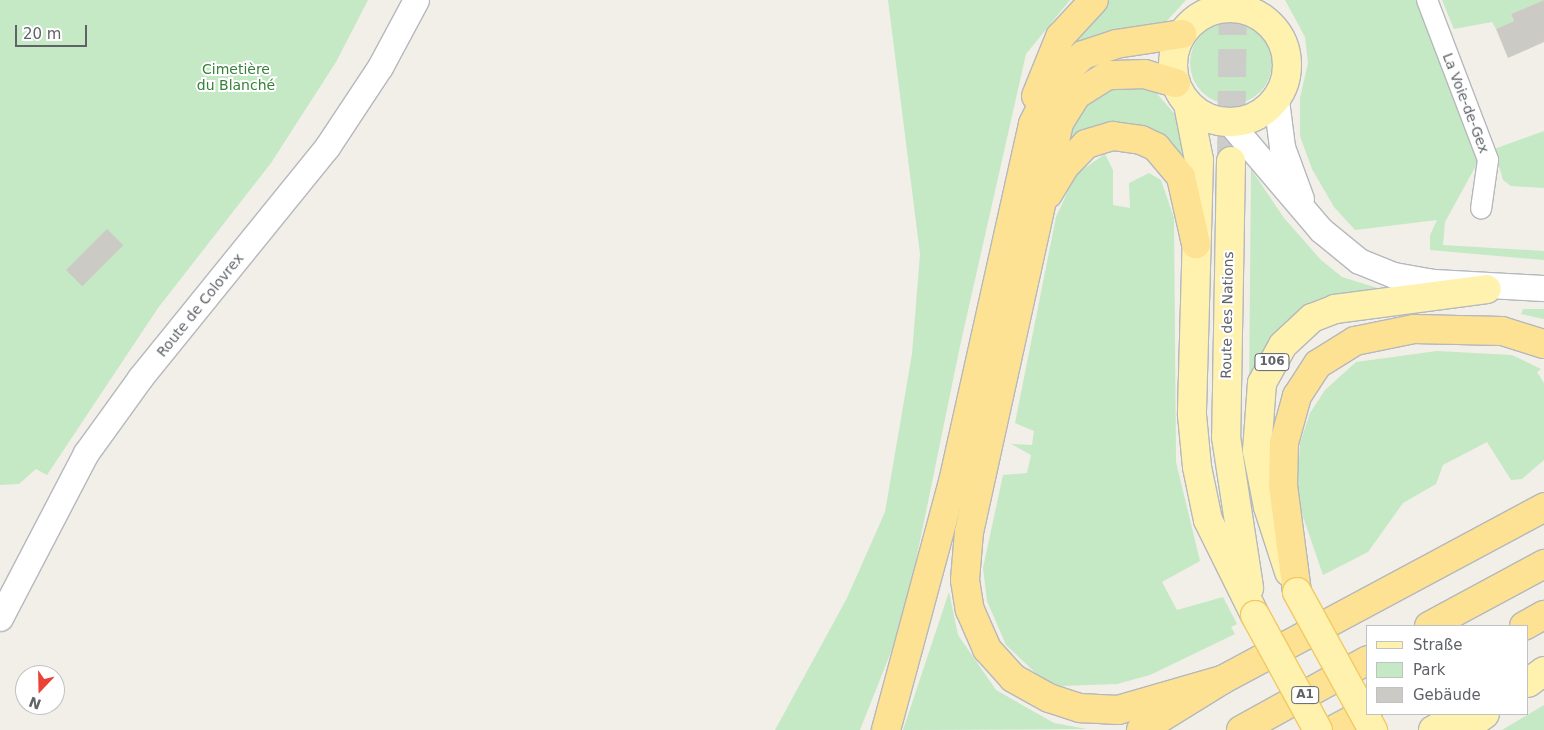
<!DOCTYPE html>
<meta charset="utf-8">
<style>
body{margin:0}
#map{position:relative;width:1544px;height:730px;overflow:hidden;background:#f1efe8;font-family:"DejaVu Sans",sans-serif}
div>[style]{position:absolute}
.green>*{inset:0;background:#c5e8c5}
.round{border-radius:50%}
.building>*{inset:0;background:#cccac5;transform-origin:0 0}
.primary-tunnel>*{height:28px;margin-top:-14px;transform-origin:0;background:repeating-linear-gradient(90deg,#ccccc8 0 28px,transparent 0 42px)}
.roads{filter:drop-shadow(1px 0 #b5b8bc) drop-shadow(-1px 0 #b5b8bc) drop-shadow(0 1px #b5b8bc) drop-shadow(0 -1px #b5b8bc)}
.minor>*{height:20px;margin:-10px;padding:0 10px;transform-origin:10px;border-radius:10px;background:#fff}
.tertiary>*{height:25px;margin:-12.5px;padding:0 12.5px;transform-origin:12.5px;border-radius:12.5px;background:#fff}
.primary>*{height:28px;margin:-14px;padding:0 14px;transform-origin:14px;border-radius:14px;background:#fff2af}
.primary>.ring{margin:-14px;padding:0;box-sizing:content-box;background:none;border:28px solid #fff2af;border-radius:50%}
.motorway>*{height:28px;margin:-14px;padding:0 14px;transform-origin:14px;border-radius:14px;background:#fde293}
.bridges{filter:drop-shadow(1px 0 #f2c960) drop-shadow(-1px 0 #f2c960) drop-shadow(0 1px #f2c960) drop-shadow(0 -1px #f2c960)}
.primary-bridge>*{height:28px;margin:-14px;padding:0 14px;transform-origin:14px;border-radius:14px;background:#fff2af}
span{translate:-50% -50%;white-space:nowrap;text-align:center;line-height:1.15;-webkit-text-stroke:4px #fff;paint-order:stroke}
.shield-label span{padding:1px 4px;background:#fff;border:1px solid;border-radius:4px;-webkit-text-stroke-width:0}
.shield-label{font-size:12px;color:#5f6368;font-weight:700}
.park-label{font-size:14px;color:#348238}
.street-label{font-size:14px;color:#5f6368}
.legend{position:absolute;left:1366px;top:625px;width:162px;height:90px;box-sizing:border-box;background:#fff;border:1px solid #bfc1c3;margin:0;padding:6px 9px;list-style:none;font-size:15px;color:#5f6368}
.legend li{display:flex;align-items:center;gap:10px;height:25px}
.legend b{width:25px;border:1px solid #bfc1c3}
.north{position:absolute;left:15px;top:665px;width:50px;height:50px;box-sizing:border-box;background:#fff;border:1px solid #bfc1c3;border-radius:50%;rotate:201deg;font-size:14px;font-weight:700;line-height:20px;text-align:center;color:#5f6368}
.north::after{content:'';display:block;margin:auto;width:18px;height:22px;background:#ea4335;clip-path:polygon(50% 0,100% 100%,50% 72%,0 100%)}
.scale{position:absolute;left:15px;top:25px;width:72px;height:22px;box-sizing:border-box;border:2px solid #5f6368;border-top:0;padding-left:6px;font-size:15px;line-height:18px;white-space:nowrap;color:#5f6368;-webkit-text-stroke:4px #fff;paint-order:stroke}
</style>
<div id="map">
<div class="green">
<div style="clip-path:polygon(0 0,368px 0,336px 62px,271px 163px,158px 308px,47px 475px,36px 469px,19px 484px,0 485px)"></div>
<div style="clip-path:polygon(888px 0,1070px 0,1026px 54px,960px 346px,904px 619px,860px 730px,775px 730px,847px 598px,885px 512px,912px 354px,920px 254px)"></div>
<div style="clip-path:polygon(1109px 0,1186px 0,1165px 23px,1071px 51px,1069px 41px,1076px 29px)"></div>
<div style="clip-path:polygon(1285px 0,1417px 0,1478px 162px,1445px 222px,1443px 245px,1544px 251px,1544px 260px,1430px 250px,1430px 235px,1437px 220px,1355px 230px,1334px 207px,1312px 169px,1300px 136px,1300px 98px,1308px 63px,1305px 37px)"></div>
<div style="clip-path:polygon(1442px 0,1544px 0,1511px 14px,1514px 21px,1496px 29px,1492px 22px,1454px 29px)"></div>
<div class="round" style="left:1190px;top:22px;width:82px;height:82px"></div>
<div style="clip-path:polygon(1151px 87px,1180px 120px,1186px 163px,1174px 150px,1068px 146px,1069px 121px,1103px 88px)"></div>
<div style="clip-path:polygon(1544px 131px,1544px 188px,1511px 186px,1503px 180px,1494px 149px)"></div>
<div style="clip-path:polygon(1105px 154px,1113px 170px,1113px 205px,1130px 208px,1129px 183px,1149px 173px,1161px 180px,1174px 218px,1176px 462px,1200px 561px,1162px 582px,1177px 610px,1223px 597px,1237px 624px,1231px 627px,1235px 634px,1150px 675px,1117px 684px,1061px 686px,1041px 678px,1006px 645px,987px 601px,983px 568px,1003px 475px,1027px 473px,1031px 455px,1011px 444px,1032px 445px,1034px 431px,1015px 423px,1056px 217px,1076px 174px)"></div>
<div style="clip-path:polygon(1251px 169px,1284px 218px,1321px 260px,1342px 277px,1387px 291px,1301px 310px,1268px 342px,1249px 394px)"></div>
<div style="clip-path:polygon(1523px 309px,1544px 309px,1544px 319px,1521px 314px)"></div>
<div style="clip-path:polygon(1437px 351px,1512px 355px,1541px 369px,1537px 372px,1544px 383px,1544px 460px,1522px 479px,1511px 480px,1487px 442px,1443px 465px,1436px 484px,1403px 503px,1368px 552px,1323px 575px,1297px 499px,1300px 443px,1310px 413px,1325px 390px,1356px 362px)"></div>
<div style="clip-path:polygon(949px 592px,958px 635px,996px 690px,1054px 723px,1087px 729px,903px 730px)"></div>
<div style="clip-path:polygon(1544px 705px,1544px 730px,1502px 730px,1539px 708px)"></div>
</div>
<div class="building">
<div style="clip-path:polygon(1544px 0,1544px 42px,1508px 58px,1496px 29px,1514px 21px,1511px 14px)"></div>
<div style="left:107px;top:229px;width:23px;height:58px;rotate:45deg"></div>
</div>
<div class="primary-tunnel">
<div style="left:1231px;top:161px;width:161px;rotate:-89.3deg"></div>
</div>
<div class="roads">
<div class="minor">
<div style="left:1427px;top:0;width:171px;rotate:69.1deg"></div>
<div style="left:1488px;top:160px;width:49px;rotate:98.1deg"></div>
</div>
<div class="tertiary">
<div style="left:1276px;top:100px;width:47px;rotate:82.7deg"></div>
<div style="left:1282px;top:147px;width:55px;rotate:69.9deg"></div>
<div style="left:1229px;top:122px;width:142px;rotate:49.6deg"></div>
<div style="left:1321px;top:230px;width:49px;rotate:39.2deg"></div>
<div style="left:1359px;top:261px;width:38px;rotate:22deg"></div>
<div style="left:1394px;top:275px;width:40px;rotate:10deg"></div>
<div style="left:1433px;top:282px;width:111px;rotate:3.1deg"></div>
<div style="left:0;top:618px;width:186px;rotate:-62.5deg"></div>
<div style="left:86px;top:453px;width:92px;rotate:-54.2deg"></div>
<div style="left:140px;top:378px;width:297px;rotate:-51deg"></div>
<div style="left:327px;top:147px;width:96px;rotate:-56.5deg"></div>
<div style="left:380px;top:67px;width:76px;rotate:-61.8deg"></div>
</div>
<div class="primary">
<div class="ring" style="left:1173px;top:8px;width:86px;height:86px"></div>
<div style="left:1188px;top:104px;width:57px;rotate:78.9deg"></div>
<div style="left:1199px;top:160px;width:255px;rotate:91.6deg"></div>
<div style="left:1192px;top:415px;width:52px;rotate:84.5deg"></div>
<div style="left:1197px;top:467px;width:54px;rotate:78.3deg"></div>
<div style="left:1208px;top:520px;width:106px;rotate:63.7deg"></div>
<div style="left:1231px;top:161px;width:276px;rotate:91deg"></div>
<div style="left:1226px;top:437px;width:153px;rotate:81.3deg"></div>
<div style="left:1289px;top:572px;width:68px;rotate:-107.9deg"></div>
<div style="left:1268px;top:507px;width:57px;rotate:-101.1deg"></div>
<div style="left:1257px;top:451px;width:68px;rotate:-85.8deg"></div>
<div style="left:1262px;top:383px;width:43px;rotate:-61.1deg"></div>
<div style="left:1283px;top:345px;width:40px;rotate:-43deg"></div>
<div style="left:1312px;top:318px;width:25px;rotate:-21deg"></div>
<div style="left:1335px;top:309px;width:153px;rotate:-7.5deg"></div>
<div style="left:1528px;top:683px;width:20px;rotate:-37deg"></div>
<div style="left:1433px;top:730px;width:33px;rotate:-29deg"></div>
<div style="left:1463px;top:730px;width:27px;rotate:-36deg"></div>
</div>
<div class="motorway">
<div style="left:1176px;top:83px;width:32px;rotate:-164deg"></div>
<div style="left:1145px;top:74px;width:37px;rotate:178deg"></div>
<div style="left:1108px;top:75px;width:36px;rotate:148deg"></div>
<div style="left:1077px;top:94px;width:34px;rotate:122deg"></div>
<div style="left:1059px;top:123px;width:419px;rotate:102.4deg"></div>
<div style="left:969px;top:532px;width:48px;rotate:94.8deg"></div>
<div style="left:965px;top:580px;width:30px;rotate:81deg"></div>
<div style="left:970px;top:610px;width:43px;rotate:66.4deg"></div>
<div style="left:987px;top:649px;width:39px;rotate:48deg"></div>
<div style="left:1013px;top:678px;width:41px;rotate:29.1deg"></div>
<div style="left:1049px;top:698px;width:33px;rotate:18deg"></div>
<div style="left:1080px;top:708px;width:38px;rotate:3deg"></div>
<div style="left:1118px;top:710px;width:108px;rotate:-16.1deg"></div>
<div style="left:1036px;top:96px;width:64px;rotate:-67.9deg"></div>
<div style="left:1060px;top:37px;width:50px;rotate:-47.4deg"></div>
<div style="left:1048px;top:194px;width:31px;rotate:-59deg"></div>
<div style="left:1064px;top:167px;width:32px;rotate:-46deg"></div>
<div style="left:1086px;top:144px;width:28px;rotate:-17deg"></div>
<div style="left:1113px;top:136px;width:28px;rotate:8deg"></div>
<div style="left:1141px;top:140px;width:17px;rotate:25deg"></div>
<div style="left:1156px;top:147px;width:39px;rotate:50deg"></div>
<div style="left:1181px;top:177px;width:69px;rotate:77.4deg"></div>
<div style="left:1297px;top:592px;width:108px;rotate:-97.5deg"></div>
<div style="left:1283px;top:485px;width:42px;rotate:-88.6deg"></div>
<div style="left:1284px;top:443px;width:49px;rotate:-74.5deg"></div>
<div style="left:1297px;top:396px;width:38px;rotate:-57deg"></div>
<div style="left:1318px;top:364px;width:44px;rotate:-31.9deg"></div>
<div style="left:1355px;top:341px;width:60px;rotate:-11.5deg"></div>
<div style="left:1414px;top:329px;width:88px;rotate:1.3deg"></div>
<div style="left:1502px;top:331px;width:44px;rotate:17.2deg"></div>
<div style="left:1429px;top:626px;width:131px;rotate:-28.3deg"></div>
<div style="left:1524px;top:626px;width:23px;rotate:-29deg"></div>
<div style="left:886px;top:730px;width:257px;rotate:-74.9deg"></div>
<div style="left:953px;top:482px;width:367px;rotate:-77.4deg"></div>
<div style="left:1033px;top:124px;width:43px;rotate:-64deg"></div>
<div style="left:1052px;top:85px;width:43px;rotate:-44.1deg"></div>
<div style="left:1083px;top:55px;width:35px;rotate:-18deg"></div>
<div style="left:1116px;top:44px;width:67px;rotate:-8.6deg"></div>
<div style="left:1141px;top:730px;width:95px;rotate:-31.7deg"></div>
<div style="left:1222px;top:680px;width:366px;rotate:-28.2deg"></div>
<div style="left:1241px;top:730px;width:145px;rotate:-28.9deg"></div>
<div style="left:1333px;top:730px;width:40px;rotate:-28deg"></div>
</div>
</div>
<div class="bridges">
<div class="primary-bridge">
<div style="left:1297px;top:592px;width:158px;rotate:61.2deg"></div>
<div style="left:1255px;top:615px;width:131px;rotate:61.3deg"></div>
</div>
</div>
<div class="shield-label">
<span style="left:1272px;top:362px">106</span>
<span style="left:1305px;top:695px">A1</span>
</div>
<div class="park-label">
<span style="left:236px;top:77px">Cimetière<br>du Blanché</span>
</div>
<div class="street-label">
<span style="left:1466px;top:103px;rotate:69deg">La Voie-de-Gex</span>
<span style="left:200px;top:305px;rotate:-51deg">Route de Colovrex</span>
<span style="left:1227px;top:315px;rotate:-89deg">Route des Nations</span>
</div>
<ul class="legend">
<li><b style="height:6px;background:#fff2af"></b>Straße</li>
<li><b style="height:14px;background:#c5e8c5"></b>Park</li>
<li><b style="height:14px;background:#cccac5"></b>Gebäude</li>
</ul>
<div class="north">N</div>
<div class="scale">20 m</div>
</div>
